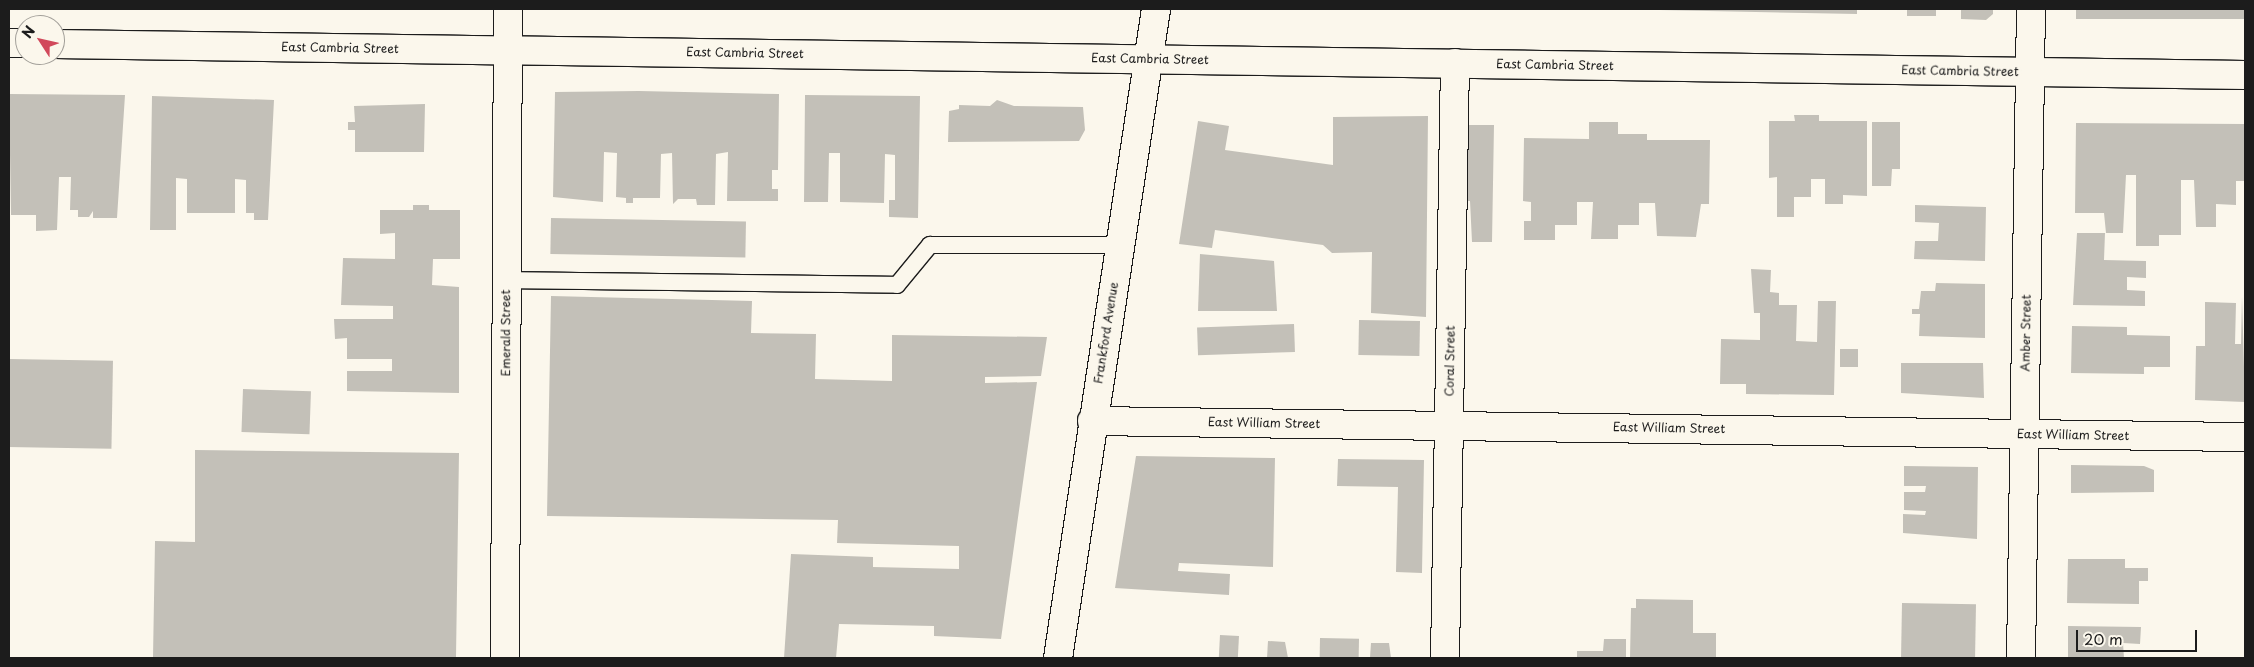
<!DOCTYPE html>
<style>
body{margin:0}
#map{position:relative;width:2254px;height:667px;overflow:hidden;background:#fbf7ec;font-family:"Playpen Sans",sans-serif}
div>[style]{position:absolute}
.building>*{inset:0;background:#c3c0b8;transform-origin:0 0}
.roads{filter:drop-shadow(1px 0 #1c1c1c) drop-shadow(-1px 0 #1c1c1c) drop-shadow(0 1px #1c1c1c) drop-shadow(0 -1px #1c1c1c)}
.service>*{height:16px;margin:-8px;padding:0 8px;transform-origin:8px;border-radius:8px;background:#fbf7ec}
.minor>*{height:28px;margin:-14px;padding:0 14px;transform-origin:14px;border-radius:14px;background:#fbf7ec}
.secondary>*{height:28px;margin:-14px;padding:0 14px;transform-origin:14px;border-radius:14px;background:#fbf7ec}
span{translate:-50% -50%;white-space:nowrap;text-align:center;line-height:1.15;-webkit-text-stroke:4.5px #fbf7ec;paint-order:stroke}
.street-label{font-size:12px;color:#1c1c1c}
.frame{position:absolute;inset:0;border:10px solid #1c1c1c;pointer-events:none}
.north{position:absolute;left:15px;top:15px;width:50px;height:50px;box-sizing:border-box;background:#fbf7ec;border:1px solid #a29f99;border-radius:50%;rotate:305deg;font-size:14px;font-weight:700;line-height:20px;text-align:center;color:#1c1c1c}
.north::after{content:'';display:block;margin:auto;width:18px;height:22px;background:#d1495b;clip-path:polygon(50% 0,100% 100%,50% 72%,0 100%)}
.scale{position:absolute;left:2076px;top:630px;width:121px;height:22px;box-sizing:border-box;border:2px solid #1c1c1c;border-top:0;padding-left:6px;font-size:15px;line-height:18px;white-space:nowrap;color:#1c1c1c;-webkit-text-stroke:4px #fbf7ec;paint-order:stroke}
</style>
<div id="map">
<div class="building">
<div style="clip-path:polygon(1611px 9px,1857px 9px,1857px 14px)"></div>
<div style="left:1907px;top:9px;width:29px;height:7px"></div>
<div style="clip-path:polygon(1961px 9px,1993px 9px,1993px 14px,1986px 20px,1961px 19px)"></div>
<div style="left:2076px;top:9px;width:169px;height:10px"></div>
<div style="clip-path:polygon(639px 91px,779px 94px,778px 170px,772px 170px,772px 189px,778px 189px,778px 201px,727px 201px,728px 152px,716px 154px,715px 205px,697px 205px,696px 199px,678px 199px,673px 204px,672px 153px,661px 154px,660px 198px,633px 198px,633px 203px,626px 203px,626px 198px,616px 197px,617px 153px,604px 152px,603px 202px,553px 197px,555px 92px)"></div>
<div style="clip-path:polygon(9px 94px,125px 95px,117px 218px,93px 218px,93px 211px,89px 217px,78px 217px,78px 210px,70px 210px,71px 177px,59px 177px,57px 230px,36px 231px,36px 215px,11px 215px)"></div>
<div style="clip-path:polygon(805px 95px,920px 96px,918px 218px,889px 217px,889px 200px,895px 200px,895px 155px,885px 154px,884px 203px,840px 202px,840px 153px,829px 153px,828px 202px,804px 202px)"></div>
<div style="clip-path:polygon(152px 96px,274px 100px,268px 220px,254px 220px,254px 213px,246px 213px,246px 180px,235px 179px,235px 213px,187px 213px,187px 179px,176px 178px,176px 230px,150px 230px)"></div>
<div style="clip-path:polygon(997px 100px,1014px 106px,1083px 107px,1085px 130px,1079px 141px,948px 142px,949px 111px,959px 109px,959px 105px,990px 106px)"></div>
<div style="clip-path:polygon(425px 104px,424px 152px,355px 152px,355px 130px,348px 130px,348px 122px,355px 122px,354px 106px)"></div>
<div style="clip-path:polygon(1794px 115px,1819px 115px,1819px 121px,1867px 121px,1867px 196px,1843px 195px,1843px 204px,1825px 204px,1825px 179px,1811px 179px,1811px 197px,1794px 197px,1794px 217px,1777px 217px,1777px 177px,1769px 178px,1769px 121px,1795px 121px)"></div>
<div style="clip-path:polygon(1428px 116px,1426px 317px,1371px 313px,1372px 252px,1332px 253px,1323px 245px,1215px 230px,1212px 248px,1179px 244px,1198px 121px,1229px 126px,1225px 150px,1333px 165px,1333px 117px)"></div>
<div style="clip-path:polygon(1589px 122px,1618px 122px,1618px 134px,1647px 134px,1647px 140px,1710px 140px,1709px 204px,1701px 204px,1696px 237px,1657px 236px,1655px 203px,1639px 203px,1639px 225px,1618px 225px,1618px 239px,1591px 239px,1593px 202px,1577px 202px,1577px 225px,1555px 225px,1555px 240px,1524px 240px,1524px 221px,1531px 221px,1531px 202px,1523px 201px,1524px 138px,1589px 139px)"></div>
<div style="clip-path:polygon(1872px 122px,1900px 122px,1900px 169px,1892px 169px,1891px 186px,1872px 186px)"></div>
<div style="clip-path:polygon(2076px 123px,2245px 124px,2245px 181px,2236px 181px,2236px 205px,2216px 204px,2216px 227px,2196px 227px,2194px 180px,2181px 180px,2181px 235px,2159px 235px,2159px 246px,2136px 246px,2136px 175px,2126px 175px,2123px 233px,2106px 233px,2104px 213px,2075px 213px)"></div>
<div style="clip-path:polygon(1466px 125px,1494px 125px,1492px 242px,1472px 242px,1470px 201px,1462px 201px)"></div>
<div style="clip-path:polygon(413px 205px,429px 205px,429px 210px,460px 210px,460px 259px,433px 259px,432px 285px,459px 287px,459px 393px,347px 391px,347px 371px,392px 371px,392px 359px,347px 359px,347px 338px,335px 339px,334px 319px,393px 319px,393px 306px,341px 305px,343px 258px,395px 259px,395px 233px,380px 234px,380px 210px,413px 210px)"></div>
<div style="clip-path:polygon(1915px 205px,1986px 207px,1985px 261px,1914px 259px,1915px 241px,1938px 241px,1939px 223px,1915px 222px)"></div>
<div style="left:551px;top:218px;width:195px;height:36px;rotate:1deg"></div>
<div style="clip-path:polygon(2077px 233px,2105px 233px,2104px 260px,2146px 261px,2146px 278px,2127px 277px,2127px 290px,2145px 291px,2145px 306px,2073px 305px)"></div>
<div style="clip-path:polygon(1200px 254px,1274px 261px,1277px 311px,1198px 311px)"></div>
<div style="clip-path:polygon(1751px 269px,1771px 270px,1770px 292px,1779px 293px,1779px 305px,1797px 305px,1796px 341px,1817px 342px,1818px 301px,1836px 301px,1834px 395px,1746px 394px,1746px 384px,1720px 384px,1721px 339px,1760px 340px,1760px 313px,1754px 313px)"></div>
<div style="clip-path:polygon(1936px 283px,1985px 284px,1985px 338px,1919px 336px,1920px 314px,1912px 314px,1912px 309px,1919px 309px,1921px 291px,1935px 291px)"></div>
<div style="clip-path:polygon(551px 296px,752px 301px,751px 333px,816px 334px,815px 379px,892px 381px,892px 335px,1047px 337px,1041px 376px,985px 377px,985px 383px,1037px 382px,1001px 639px,934px 636px,934px 626px,839px 624px,836px 658px,784px 658px,791px 554px,873px 557px,873px 567px,959px 569px,959px 546px,837px 543px,838px 520px,547px 516px)"></div>
<div style="clip-path:polygon(2242px 296px,2245px 402px,2195px 400px,2196px 346px,2205px 346px,2205px 302px,2236px 303px,2235px 344px,2241px 344px)"></div>
<div style="left:1359px;top:320px;width:61px;height:35px;rotate:1deg"></div>
<div style="left:1294px;top:324px;width:28px;height:97px;rotate:88deg"></div>
<div style="clip-path:polygon(2072px 326px,2127px 327px,2127px 335px,2170px 336px,2170px 367px,2144px 367px,2144px 374px,2071px 373px)"></div>
<div style="left:1840px;top:349px;width:18px;height:18px"></div>
<div style="left:9px;top:359px;width:104px;height:88px;rotate:1deg"></div>
<div style="clip-path:polygon(1901px 363px,1983px 363px,1984px 398px,1901px 393px)"></div>
<div style="left:243px;top:389px;width:68px;height:43px;rotate:2deg"></div>
<div style="clip-path:polygon(195px 450px,459px 453px,456px 658px,153px 657px,155px 541px,195px 542px)"></div>
<div style="clip-path:polygon(1136px 456px,1275px 458px,1273px 567px,1179px 563px,1178px 571px,1230px 574px,1229px 595px,1115px 588px)"></div>
<div style="clip-path:polygon(1338px 459px,1424px 460px,1422px 573px,1396px 572px,1398px 487px,1337px 486px)"></div>
<div style="clip-path:polygon(2071px 465px,2144px 466px,2154px 470px,2154px 492px,2071px 493px)"></div>
<div style="clip-path:polygon(1904px 466px,1978px 467px,1977px 539px,1903px 533px,1903px 514px,1925px 515px,1926px 511px,1904px 510px,1904px 492px,1925px 492px,1926px 486px,1904px 486px)"></div>
<div style="clip-path:polygon(2068px 559px,2125px 559px,2125px 568px,2148px 568px,2148px 581px,2139px 581px,2139px 604px,2067px 603px)"></div>
<div style="clip-path:polygon(1636px 599px,1693px 600px,1693px 633px,1716px 633px,1716px 658px,1630px 658px,1631px 608px,1636px 608px)"></div>
<div style="left:1902px;top:603px;width:74px;height:55px;rotate:1deg"></div>
<div style="clip-path:polygon(2068px 626px,2141px 627px,2140px 644px,2123px 643px,2124px 658px,2068px 658px)"></div>
<div style="left:1220px;top:635px;width:19px;height:23px;rotate:3deg"></div>
<div style="left:1320px;top:638px;width:39px;height:20px;rotate:1deg"></div>
<div style="clip-path:polygon(1604px 639px,1626px 639px,1626px 658px,1577px 658px,1577px 651px,1603px 651px)"></div>
<div style="clip-path:polygon(1268px 641px,1285px 642px,1288px 658px,1267px 658px)"></div>
<div style="clip-path:polygon(1371px 643px,1389px 643px,1391px 658px,1370px 658px)"></div>
</div>
<div class="roads">
<div class="service">
<div style="left:506px;top:280px;width:391px;rotate:0.7deg"></div>
<div style="left:897px;top:285px;width:52px;rotate:-50.5deg"></div>
<div style="left:930px;top:245px;width:190px"></div>
</div>
<div class="minor">
<div style="left:9px;top:43px;width:16px"></div>
<div style="left:55px;top:44px;width:2190px;rotate:0.81deg"></div>
<div style="left:1092px;top:421px;width:1153px;rotate:0.8deg"></div>
<div style="left:505px;top:658px;width:649px;rotate:-89.74deg"></div>
<div style="left:1445px;top:658px;width:595px;rotate:-89.04deg"></div>
<div style="left:2021px;top:658px;width:649px;rotate:-89.12deg"></div>
</div>
<div class="secondary">
<div style="left:1058px;top:658px;width:656px;rotate:-81.41deg"></div>
</div>
</div>
<div class="street-label">
<span style="left:340px;top:48px;rotate:1deg">East Cambria Street</span>
<span style="left:745px;top:53px;rotate:1deg">East Cambria Street</span>
<span style="left:1150px;top:59px;rotate:1deg">East Cambria Street</span>
<span style="left:1555px;top:65px;rotate:1deg">East Cambria Street</span>
<span style="left:1960px;top:71px;rotate:1deg">East Cambria Street</span>
<span style="left:506px;top:333px;rotate:-90deg">Emerald Street</span>
<span style="left:1106px;top:333px;rotate:-81deg">Frankford Avenue</span>
<span style="left:2026px;top:333px;rotate:-89deg">Amber Street</span>
<span style="left:1450px;top:361px;rotate:-89deg">Coral Street</span>
<span style="left:1264px;top:423px;rotate:1deg">East William Street</span>
<span style="left:1669px;top:428px;rotate:1deg">East William Street</span>
<span style="left:2073px;top:435px;rotate:1deg">East William Street</span>
</div>
<div class="frame"></div>
<div class="north">N</div>
<div class="scale">20 m</div>
</div>
